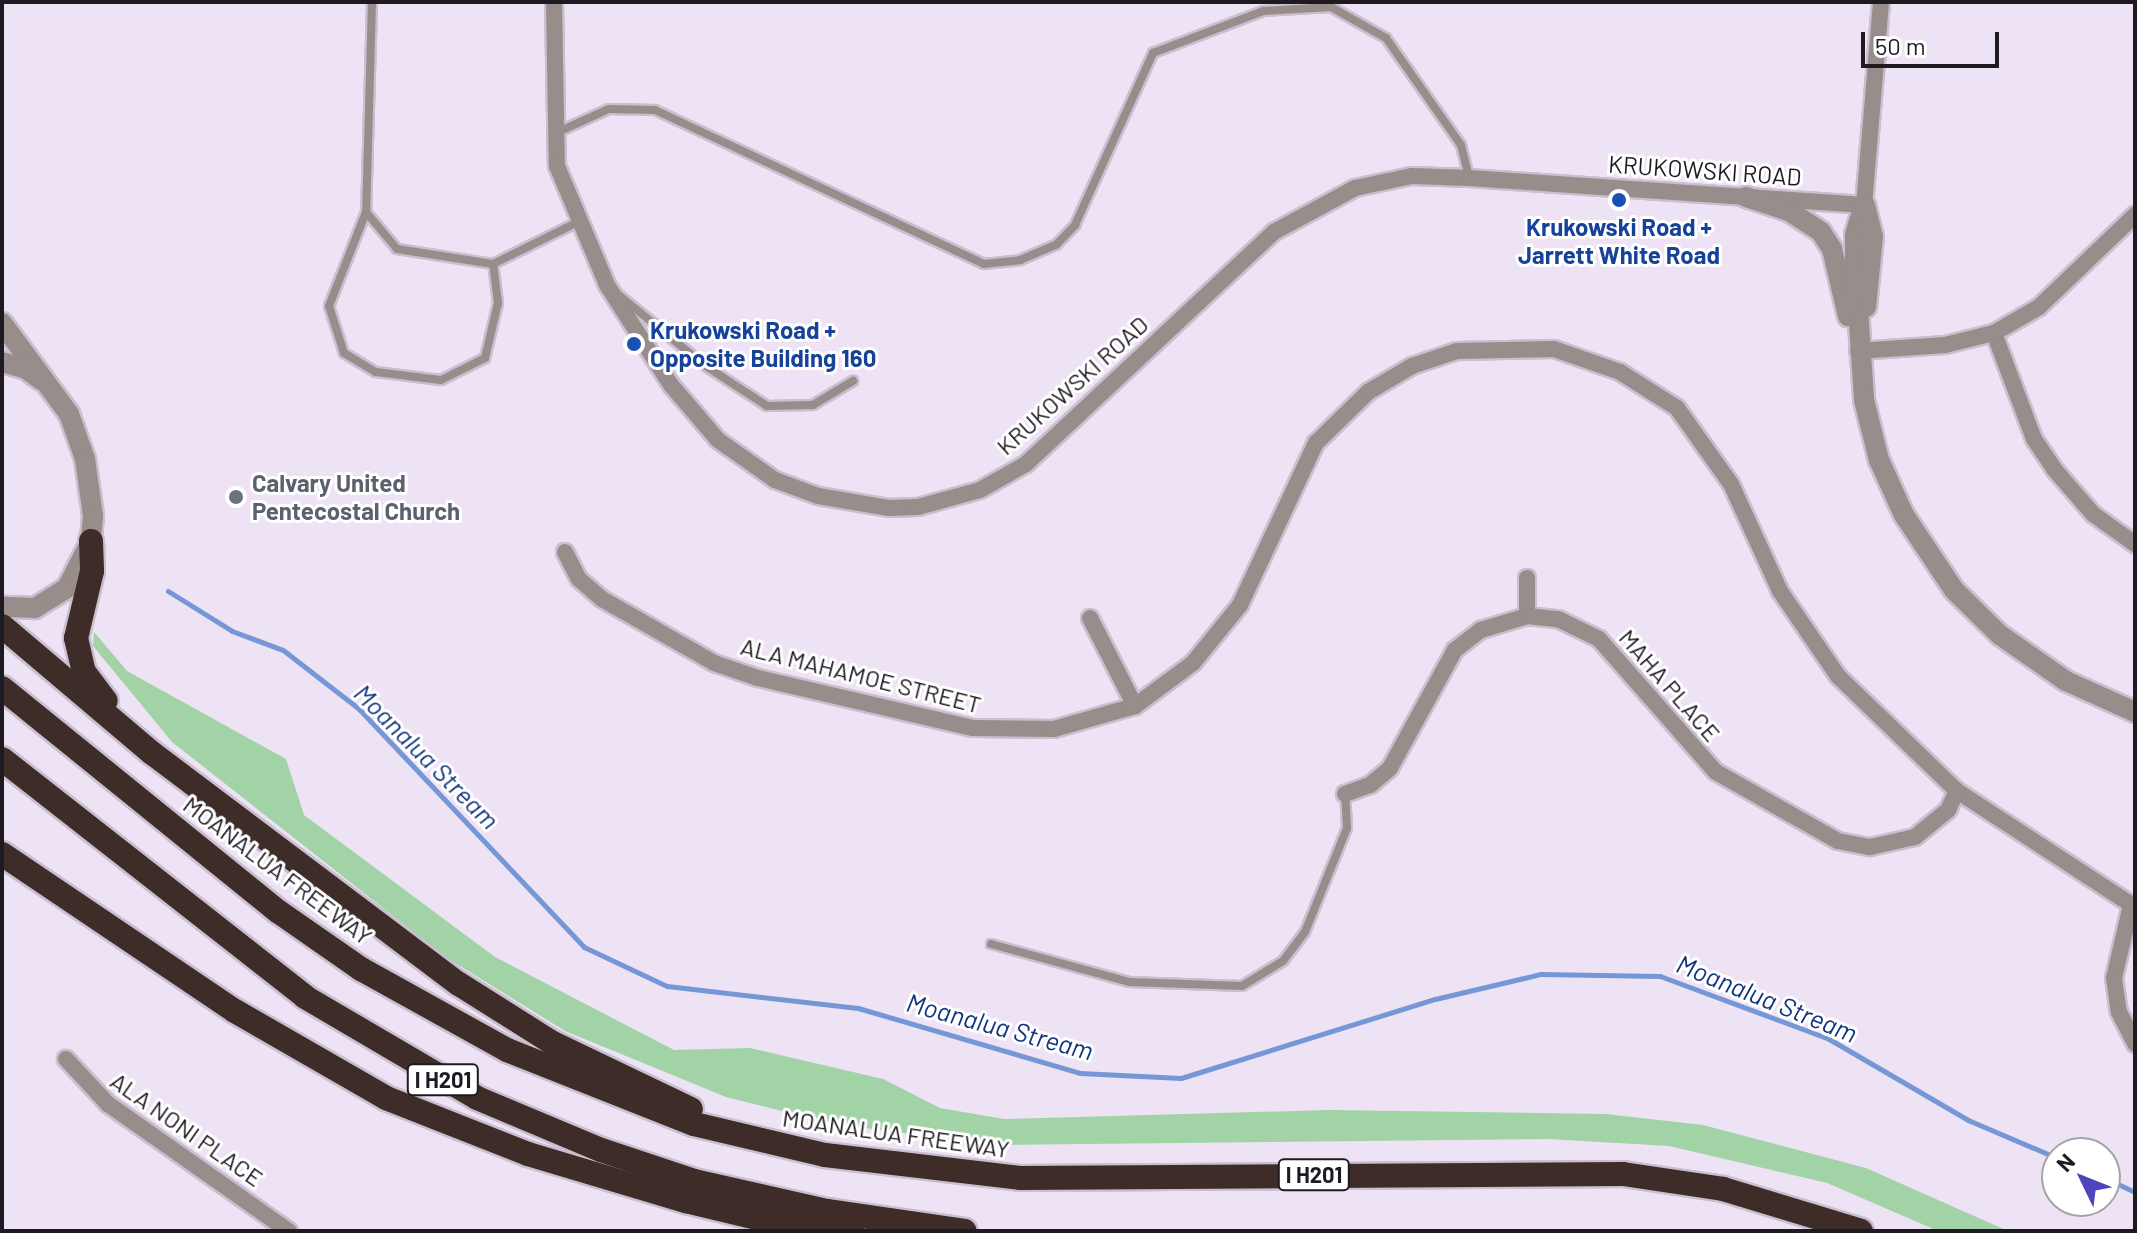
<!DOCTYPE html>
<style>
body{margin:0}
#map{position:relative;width:2137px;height:1233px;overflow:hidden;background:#eee3f5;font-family:Barlow,sans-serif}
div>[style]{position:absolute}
.green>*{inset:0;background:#a1d3a7}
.stream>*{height:5px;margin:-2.5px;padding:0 2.5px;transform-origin:2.5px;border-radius:2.5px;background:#7597d6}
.roads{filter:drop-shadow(2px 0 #c9bfcf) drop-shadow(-2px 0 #c9bfcf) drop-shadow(0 2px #c9bfcf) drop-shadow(0 -2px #c9bfcf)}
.service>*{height:8px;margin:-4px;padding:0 4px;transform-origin:4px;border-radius:4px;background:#978d8a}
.minor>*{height:16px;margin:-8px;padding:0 8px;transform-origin:8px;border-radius:8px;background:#978d8a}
.tertiary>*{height:20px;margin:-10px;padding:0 10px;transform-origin:10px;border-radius:10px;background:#978d8a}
.motorway>*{height:24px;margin:-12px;padding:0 12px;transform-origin:12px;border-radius:12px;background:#3d2c27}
.dots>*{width:22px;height:22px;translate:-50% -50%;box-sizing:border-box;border:4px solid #fff;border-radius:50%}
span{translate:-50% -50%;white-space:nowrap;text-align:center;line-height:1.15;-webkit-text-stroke:6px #fff;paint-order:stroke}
.shield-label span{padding:2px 6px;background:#fff;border:2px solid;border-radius:6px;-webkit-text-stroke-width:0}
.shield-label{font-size:22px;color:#1e1a21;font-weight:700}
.street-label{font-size:24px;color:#1e1a21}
.transit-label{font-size:24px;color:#164399;font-weight:700}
.left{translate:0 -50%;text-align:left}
.worship-label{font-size:24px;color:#5b616d;font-weight:700}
.water-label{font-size:26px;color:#11357f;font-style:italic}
.frame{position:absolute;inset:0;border:4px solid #1e1a21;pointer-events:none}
.north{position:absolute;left:2041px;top:1137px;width:80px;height:80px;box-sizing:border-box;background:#fff;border:2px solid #a5a3a6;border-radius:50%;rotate:313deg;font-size:22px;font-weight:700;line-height:32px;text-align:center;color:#1e1a21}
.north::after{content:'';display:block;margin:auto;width:28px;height:36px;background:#5044bb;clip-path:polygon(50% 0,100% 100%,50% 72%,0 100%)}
.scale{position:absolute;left:1861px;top:32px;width:138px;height:36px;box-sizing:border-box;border:4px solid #1e1a21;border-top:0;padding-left:10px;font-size:24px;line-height:28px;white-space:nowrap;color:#1e1a21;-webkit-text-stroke:6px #fff;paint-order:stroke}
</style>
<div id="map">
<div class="green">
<div style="clip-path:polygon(94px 632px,127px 671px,286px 759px,304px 815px,495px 957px,674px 1050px,750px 1048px,883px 1079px,940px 1108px,1004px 1119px,1329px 1110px,1606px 1114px,1703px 1125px,1866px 1168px,2008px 1231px,1938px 1231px,1827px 1183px,1669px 1146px,1548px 1139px,994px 1145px,835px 1124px,726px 1097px,565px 1031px,444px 956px,172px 742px,93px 646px)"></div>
</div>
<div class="stream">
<div style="left:168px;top:591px;width:75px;rotate:32deg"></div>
<div style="left:232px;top:631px;width:54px;rotate:20.4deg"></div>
<div style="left:283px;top:650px;width:96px;rotate:37.8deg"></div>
<div style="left:359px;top:709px;width:328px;rotate:46.6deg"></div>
<div style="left:584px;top:947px;width:92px;rotate:25.2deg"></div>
<div style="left:667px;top:986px;width:192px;rotate:6.6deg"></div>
<div style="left:858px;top:1008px;width:231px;rotate:16.3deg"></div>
<div style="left:1080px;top:1073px;width:101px;rotate:2.8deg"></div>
<div style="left:1181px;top:1078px;width:266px;rotate:-17.3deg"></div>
<div style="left:1435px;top:999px;width:109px;rotate:-13.3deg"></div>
<div style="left:1541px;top:974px;width:119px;rotate:1deg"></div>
<div style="left:1660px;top:976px;width:180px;rotate:20.4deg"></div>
<div style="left:1829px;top:1039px;width:161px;rotate:30.2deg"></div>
<div style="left:1968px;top:1120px;width:97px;rotate:23.1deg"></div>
<div style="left:2105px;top:1178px;width:33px;rotate:25deg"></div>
</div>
<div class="roads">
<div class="service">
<div style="left:372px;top:2px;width:210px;rotate:91.6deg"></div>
<div style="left:366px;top:212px;width:48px;rotate:50deg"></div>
<div style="left:397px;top:249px;width:97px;rotate:8.9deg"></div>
<div style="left:493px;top:264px;width:95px;rotate:-26.3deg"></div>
<div style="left:558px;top:132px;width:56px;rotate:-24.3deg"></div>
<div style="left:609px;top:109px;width:46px;rotate:1.2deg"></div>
<div style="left:655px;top:110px;width:363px;rotate:25.1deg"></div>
<div style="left:984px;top:264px;width:36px;rotate:-6deg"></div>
<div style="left:1020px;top:260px;width:39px;rotate:-23deg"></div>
<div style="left:1056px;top:245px;width:28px;rotate:-46deg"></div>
<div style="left:1075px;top:225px;width:189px;rotate:-65.6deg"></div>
<div style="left:1153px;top:53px;width:118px;rotate:-20.9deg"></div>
<div style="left:1263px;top:11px;width:68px;rotate:-3.4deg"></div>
<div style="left:1331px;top:7px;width:63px;rotate:29.4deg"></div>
<div style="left:1386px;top:38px;width:131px;rotate:55deg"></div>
<div style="left:1461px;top:145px;width:34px;rotate:76deg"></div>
<div style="left:366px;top:212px;width:101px;rotate:111.5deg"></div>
<div style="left:329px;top:306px;width:49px;rotate:72.3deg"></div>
<div style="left:344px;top:353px;width:37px;rotate:31deg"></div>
<div style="left:376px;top:372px;width:65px;rotate:7deg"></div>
<div style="left:441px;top:380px;width:49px;rotate:-26.6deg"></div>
<div style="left:485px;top:358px;width:57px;rotate:-76.7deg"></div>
<div style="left:498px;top:303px;width:39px;rotate:-97deg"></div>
<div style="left:620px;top:296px;width:109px;rotate:39.4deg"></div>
<div style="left:704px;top:365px;width:75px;rotate:33.1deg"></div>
<div style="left:767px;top:406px;width:46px;rotate:-1.2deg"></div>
<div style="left:813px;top:405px;width:47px;rotate:-31deg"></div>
<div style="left:991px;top:944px;width:143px;rotate:15.4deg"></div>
<div style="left:1129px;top:982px;width:113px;rotate:2deg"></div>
<div style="left:1242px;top:986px;width:48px;rotate:-31.4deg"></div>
<div style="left:1283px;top:961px;width:36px;rotate:-53deg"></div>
<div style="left:1305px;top:932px;width:112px;rotate:-68deg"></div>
<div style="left:1347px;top:828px;width:34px;rotate:-93deg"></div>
</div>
<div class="minor">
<div style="left:554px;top:2px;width:164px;rotate:89deg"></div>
<div style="left:557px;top:166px;width:129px;rotate:67.2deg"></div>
<div style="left:607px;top:285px;width:119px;rotate:57.4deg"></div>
<div style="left:671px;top:385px;width:72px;rotate:49.5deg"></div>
<div style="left:718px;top:440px;width:70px;rotate:35.1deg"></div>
<div style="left:775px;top:480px;width:46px;rotate:20.4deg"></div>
<div style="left:818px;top:496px;width:71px;rotate:9.7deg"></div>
<div style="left:888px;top:508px;width:30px;rotate:-2deg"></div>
<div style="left:918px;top:507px;width:64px;rotate:-15.3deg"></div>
<div style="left:980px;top:490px;width:53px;rotate:-29.5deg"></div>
<div style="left:1026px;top:464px;width:340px;rotate:-43.1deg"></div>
<div style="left:1274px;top:232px;width:92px;rotate:-28.5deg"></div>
<div style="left:1355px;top:188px;width:58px;rotate:-11.9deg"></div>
<div style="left:1412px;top:176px;width:57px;rotate:2deg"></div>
<div style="left:1469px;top:178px;width:396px;rotate:3.9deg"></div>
<div style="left:1864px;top:205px;width:204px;rotate:-85.2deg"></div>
<div style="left:1994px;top:333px;width:113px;rotate:69.3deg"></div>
<div style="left:2034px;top:439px;width:36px;rotate:56deg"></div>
<div style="left:2054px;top:469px;width:60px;rotate:49.1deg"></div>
<div style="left:2093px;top:514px;width:52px;rotate:35.5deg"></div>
<div style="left:1858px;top:351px;width:87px;rotate:-3.9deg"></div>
<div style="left:1945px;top:345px;width:50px;rotate:-13.8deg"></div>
<div style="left:1994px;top:333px;width:52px;rotate:-30deg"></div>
<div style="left:2039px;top:307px;width:133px;rotate:-43.8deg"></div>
<div style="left:565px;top:552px;width:30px;rotate:63deg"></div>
<div style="left:579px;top:579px;width:30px;rotate:41deg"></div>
<div style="left:602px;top:599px;width:129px;rotate:29.7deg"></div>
<div style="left:714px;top:663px;width:46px;rotate:18.8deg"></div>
<div style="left:758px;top:678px;width:221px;rotate:13.1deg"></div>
<div style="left:973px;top:728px;width:81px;rotate:0.7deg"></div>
<div style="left:1054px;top:729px;width:84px;rotate:-15.9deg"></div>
<div style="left:1135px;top:706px;width:72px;rotate:-36.6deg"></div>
<div style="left:1193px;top:663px;width:75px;rotate:-51deg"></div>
<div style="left:1240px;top:605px;width:179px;rotate:-64.9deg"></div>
<div style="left:1316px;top:443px;width:73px;rotate:-44.4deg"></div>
<div style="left:1368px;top:392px;width:51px;rotate:-30.6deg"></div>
<div style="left:1412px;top:366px;width:47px;rotate:-18.4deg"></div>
<div style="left:1457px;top:351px;width:97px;rotate:-1.2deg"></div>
<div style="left:1554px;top:349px;width:70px;rotate:19.2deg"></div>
<div style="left:1620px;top:372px;width:67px;rotate:32.3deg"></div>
<div style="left:1677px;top:408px;width:93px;rotate:54.6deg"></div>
<div style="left:1731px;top:484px;width:118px;rotate:65.4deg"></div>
<div style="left:1780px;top:591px;width:103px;rotate:55.7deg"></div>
<div style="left:1838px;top:676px;width:165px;rotate:44deg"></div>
<div style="left:1957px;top:791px;width:212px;rotate:33.1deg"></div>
<div style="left:1527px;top:578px;width:38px;rotate:90deg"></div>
<div style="left:1090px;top:618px;width:99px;rotate:62.9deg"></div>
<div style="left:1345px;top:794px;width:27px;rotate:-20deg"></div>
<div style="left:1370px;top:785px;width:26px;rotate:-40deg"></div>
<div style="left:1390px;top:768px;width:135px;rotate:-61.2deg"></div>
<div style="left:1455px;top:650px;width:33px;rotate:-38deg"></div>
<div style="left:1481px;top:630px;width:48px;rotate:-16.9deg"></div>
<div style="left:1527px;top:616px;width:31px;rotate:6deg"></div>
<div style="left:1558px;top:619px;width:46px;rotate:26deg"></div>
<div style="left:1599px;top:639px;width:177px;rotate:48.7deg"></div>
<div style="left:1716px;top:772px;width:140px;rotate:29.5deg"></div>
<div style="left:1838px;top:841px;width:33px;rotate:11deg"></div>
<div style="left:1870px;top:847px;width:46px;rotate:-12.5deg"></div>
<div style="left:1915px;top:837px;width:43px;rotate:-39.3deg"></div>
<div style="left:1948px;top:810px;width:21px;rotate:-65deg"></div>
<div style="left:2131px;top:905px;width:75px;rotate:103.1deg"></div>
<div style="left:2114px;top:978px;width:34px;rotate:82deg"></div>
<div style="left:2119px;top:1012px;width:36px;rotate:63deg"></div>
<div style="left:66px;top:1059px;width:62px;rotate:47deg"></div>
<div style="left:108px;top:1104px;width:221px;rotate:35.1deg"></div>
</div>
<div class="tertiary">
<div style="left:1746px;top:197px;width:45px;rotate:18deg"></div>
<div style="left:1789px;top:211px;width:38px;rotate:33deg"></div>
<div style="left:1821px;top:232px;width:20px;rotate:57deg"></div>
<div style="left:1832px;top:249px;width:69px;rotate:76.6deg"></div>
<div style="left:1864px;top:205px;width:31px;rotate:107deg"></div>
<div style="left:1855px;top:235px;width:28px;rotate:90deg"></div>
<div style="left:1855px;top:263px;width:137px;rotate:86.2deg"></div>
<div style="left:1864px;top:400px;width:62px;rotate:76deg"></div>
<div style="left:1879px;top:460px;width:60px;rotate:65.6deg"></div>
<div style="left:1904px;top:515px;width:90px;rotate:56.3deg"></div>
<div style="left:1954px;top:590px;width:64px;rotate:44.4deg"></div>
<div style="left:2000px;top:635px;width:80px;rotate:34.9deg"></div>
<div style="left:2066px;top:681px;width:76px;rotate:24.2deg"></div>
<div style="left:1865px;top:205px;width:32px;rotate:76deg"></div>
<div style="left:1873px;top:236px;width:71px;rotate:95.6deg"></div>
<div style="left:2px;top:323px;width:113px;rotate:53.6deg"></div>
<div style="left:69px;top:414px;width:48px;rotate:70.4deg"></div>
<div style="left:85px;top:459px;width:58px;rotate:82deg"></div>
<div style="left:93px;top:516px;width:25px;rotate:95deg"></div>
<div style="left:91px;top:541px;width:53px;rotate:117.1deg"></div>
<div style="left:67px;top:588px;width:38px;rotate:148deg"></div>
<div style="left:35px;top:608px;width:33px;rotate:-178deg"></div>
<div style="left:2px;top:362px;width:25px;rotate:16deg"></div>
<div style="left:26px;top:369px;width:19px;rotate:36deg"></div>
</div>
<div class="motorway">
<div style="left:91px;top:541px;width:30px;rotate:88deg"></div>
<div style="left:92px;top:571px;width:69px;rotate:103.4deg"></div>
<div style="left:76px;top:638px;width:35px;rotate:77deg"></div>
<div style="left:84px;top:672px;width:36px;rotate:53deg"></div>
<div style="left:2px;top:626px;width:197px;rotate:40.3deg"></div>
<div style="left:152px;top:753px;width:384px;rotate:37deg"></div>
<div style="left:459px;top:984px;width:109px;rotate:32.2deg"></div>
<div style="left:551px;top:1042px;width:155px;rotate:25.6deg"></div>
<div style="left:2px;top:688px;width:356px;rotate:39deg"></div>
<div style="left:279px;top:912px;width:100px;rotate:34.8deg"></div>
<div style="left:361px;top:969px;width:167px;rotate:29deg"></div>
<div style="left:507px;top:1050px;width:201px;rotate:21.6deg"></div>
<div style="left:694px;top:1124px;width:135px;rotate:13.3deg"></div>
<div style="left:825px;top:1155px;width:196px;rotate:6.7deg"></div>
<div style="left:1020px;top:1178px;width:603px;rotate:-0.38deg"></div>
<div style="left:1623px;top:1174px;width:101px;rotate:8.5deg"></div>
<div style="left:1723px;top:1189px;width:144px;rotate:16.9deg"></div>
<div style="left:2px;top:759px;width:385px;rotate:38.1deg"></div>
<div style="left:305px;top:997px;width:199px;rotate:30.4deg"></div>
<div style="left:477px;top:1098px;width:134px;rotate:22.8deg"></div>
<div style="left:601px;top:1150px;width:98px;rotate:18.4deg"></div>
<div style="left:694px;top:1181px;width:136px;rotate:12.7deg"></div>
<div style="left:827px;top:1211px;width:139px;rotate:8.2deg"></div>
<div style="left:2px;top:854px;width:281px;rotate:34deg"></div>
<div style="left:235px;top:1011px;width:174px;rotate:29.9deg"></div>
<div style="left:386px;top:1098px;width:153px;rotate:21.5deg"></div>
<div style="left:528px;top:1154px;width:165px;rotate:16.6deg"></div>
<div style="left:686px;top:1201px;width:103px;rotate:13.5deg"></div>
<div style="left:786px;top:1225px;width:66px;rotate:2.6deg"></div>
</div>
</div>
<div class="dots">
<div style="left:1619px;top:200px;background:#1a4fb4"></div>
<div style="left:634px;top:344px;background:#1a4fb4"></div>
<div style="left:236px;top:497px;background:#6b7280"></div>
</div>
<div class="shield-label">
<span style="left:443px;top:1080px">I H201</span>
<span style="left:1314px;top:1175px">I H201</span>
</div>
<div class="street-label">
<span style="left:1705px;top:170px;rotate:4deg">KRUKOWSKI ROAD</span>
<span style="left:1072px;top:385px;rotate:-42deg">KRUKOWSKI ROAD</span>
<span style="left:861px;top:675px;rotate:14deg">ALA MAHAMOE STREET</span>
<span style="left:1670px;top:685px;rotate:49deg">MAHA PLACE</span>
<span style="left:278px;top:870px;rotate:37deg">MOANALUA FREEWAY</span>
<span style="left:187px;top:1129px;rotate:35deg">ALA NONI PLACE</span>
<span style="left:896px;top:1133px;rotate:8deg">MOANALUA FREEWAY</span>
</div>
<div class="transit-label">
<span style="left:1619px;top:241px">Krukowski Road +<br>Jarrett White Road</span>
<span class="left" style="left:650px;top:344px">Krukowski Road +<br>Opposite Building 160</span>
</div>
<div class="worship-label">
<span class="left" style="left:252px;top:497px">Calvary United<br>Pentecostal Church</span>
</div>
<div class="water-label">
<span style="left:427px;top:756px;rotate:45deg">Moanalua Stream</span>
<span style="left:1767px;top:998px;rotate:22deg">Moanalua Stream</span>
<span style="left:1000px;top:1026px;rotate:15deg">Moanalua Stream</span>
</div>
<div class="frame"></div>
<div class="north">N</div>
<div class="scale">50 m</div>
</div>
